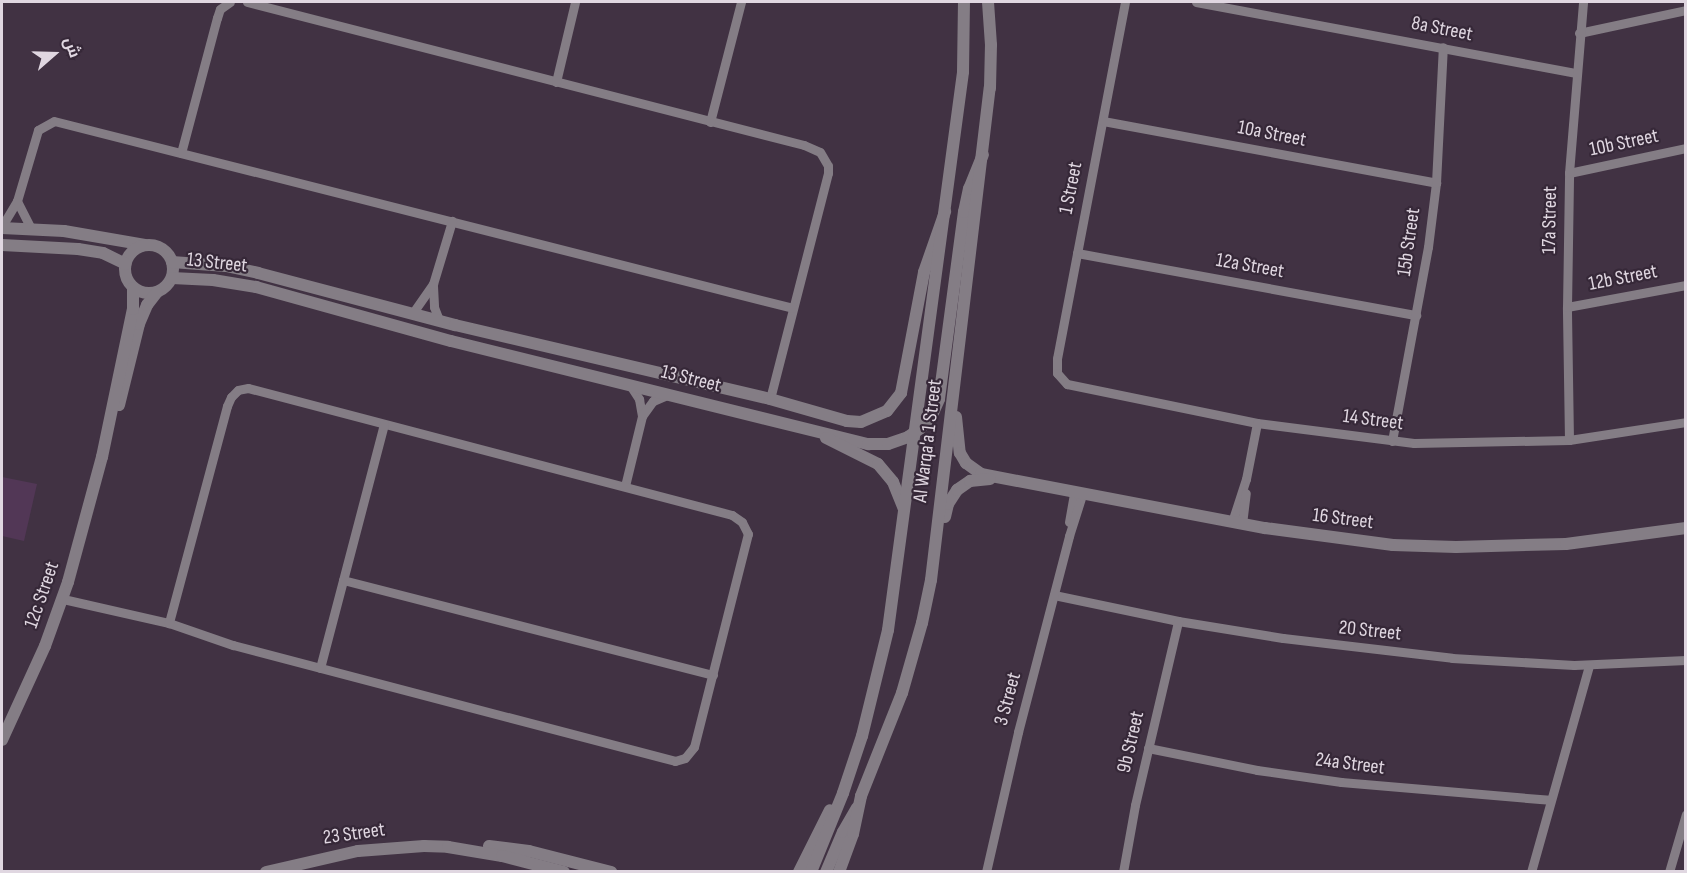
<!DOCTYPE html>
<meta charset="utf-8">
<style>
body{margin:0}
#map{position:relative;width:1687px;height:873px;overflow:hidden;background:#413243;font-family:"Sofia Sans Condensed",Cairo,sans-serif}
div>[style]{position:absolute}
.green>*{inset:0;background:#523756}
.minor>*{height:9px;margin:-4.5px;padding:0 4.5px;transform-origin:4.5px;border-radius:4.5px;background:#847d85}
.tertiary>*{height:12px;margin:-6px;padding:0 6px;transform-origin:6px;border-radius:6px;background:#847d85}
.tertiary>.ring{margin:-6px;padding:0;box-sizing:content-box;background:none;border:12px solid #847d85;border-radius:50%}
span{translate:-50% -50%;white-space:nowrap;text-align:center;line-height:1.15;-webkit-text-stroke:4.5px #362838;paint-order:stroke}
.street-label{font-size:20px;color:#e0d7e1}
.frame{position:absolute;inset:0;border:3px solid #e0d7e1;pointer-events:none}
.north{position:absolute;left:24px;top:24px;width:60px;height:60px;-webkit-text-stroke:4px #362838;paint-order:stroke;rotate:70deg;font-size:16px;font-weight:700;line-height:24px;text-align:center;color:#e0d7e1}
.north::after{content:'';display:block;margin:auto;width:21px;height:27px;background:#e0d7e1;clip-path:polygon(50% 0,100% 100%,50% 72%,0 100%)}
</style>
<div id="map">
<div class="green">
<div style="clip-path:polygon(2px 477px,37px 484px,24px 541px,2px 536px)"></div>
</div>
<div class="minor">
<div style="left:247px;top:2px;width:575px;rotate:14.4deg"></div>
<div style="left:804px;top:145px;width:17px;rotate:24deg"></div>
<div style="left:820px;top:152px;width:16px;rotate:60deg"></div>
<div style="left:828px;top:166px;width:7px;rotate:90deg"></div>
<div style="left:828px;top:173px;width:233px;rotate:104.4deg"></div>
<div style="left:1125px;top:2px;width:363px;rotate:100.8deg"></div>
<div style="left:1057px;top:359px;width:14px;rotate:90deg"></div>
<div style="left:1057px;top:373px;width:15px;rotate:48deg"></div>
<div style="left:1067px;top:384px;width:194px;rotate:11.6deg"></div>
<div style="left:1257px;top:423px;width:158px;rotate:7.3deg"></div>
<div style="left:1414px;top:443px;width:155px;rotate:-1.1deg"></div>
<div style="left:1569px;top:440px;width:118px;rotate:-8.7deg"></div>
<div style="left:1196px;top:2px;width:387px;rotate:10.6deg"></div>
<div style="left:1579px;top:33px;width:109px;rotate:-12.1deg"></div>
<div style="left:556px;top:82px;width:82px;rotate:-76.6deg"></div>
<div style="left:1103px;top:121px;width:339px;rotate:10.5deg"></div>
<div style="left:710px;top:122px;width:124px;rotate:-75.5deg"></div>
<div style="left:181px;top:153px;width:140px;rotate:-75.1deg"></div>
<div style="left:217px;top:18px;width:9px;rotate:-72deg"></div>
<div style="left:220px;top:9px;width:12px;rotate:-35deg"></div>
<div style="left:1569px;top:173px;width:120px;rotate:-12.1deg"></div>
<div style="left:17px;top:201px;width:30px;rotate:63deg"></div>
<div style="left:2px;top:226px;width:29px;rotate:-59deg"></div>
<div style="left:17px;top:201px;width:74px;rotate:-73.5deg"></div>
<div style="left:38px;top:130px;width:18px;rotate:-29deg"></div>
<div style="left:54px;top:121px;width:762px;rotate:14.2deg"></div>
<div style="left:1077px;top:253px;width:345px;rotate:10.4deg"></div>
<div style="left:433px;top:286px;width:21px;rotate:87deg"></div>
<div style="left:434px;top:307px;width:14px;rotate:69deg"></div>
<div style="left:1567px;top:307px;width:121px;rotate:-10.5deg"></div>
<div style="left:412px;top:314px;width:37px;rotate:-55deg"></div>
<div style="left:433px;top:284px;width:66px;rotate:-73.2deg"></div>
<div style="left:630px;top:385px;width:17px;rotate:57deg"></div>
<div style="left:639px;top:399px;width:17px;rotate:80deg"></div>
<div style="left:1569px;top:440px;width:133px;rotate:-90.9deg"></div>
<div style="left:1567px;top:307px;width:134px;rotate:-89.1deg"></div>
<div style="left:1569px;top:173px;width:172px;rotate:-85.3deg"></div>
<div style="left:1392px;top:441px;width:197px;rotate:-79.5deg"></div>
<div style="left:1428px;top:247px;width:64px;rotate:-82.9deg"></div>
<div style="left:1436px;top:183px;width:136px;rotate:-87.1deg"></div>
<div style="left:625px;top:486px;width:72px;rotate:-76.3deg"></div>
<div style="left:642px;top:416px;width:19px;rotate:-54deg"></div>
<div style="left:653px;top:401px;width:15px;rotate:-23deg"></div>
<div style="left:1069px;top:522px;width:29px;rotate:-80deg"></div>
<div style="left:1232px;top:522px;width:45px;rotate:-72deg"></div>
<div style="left:1246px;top:479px;width:57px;rotate:-78.9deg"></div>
<div style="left:1242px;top:524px;width:31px;rotate:-83deg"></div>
<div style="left:343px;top:580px;width:382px;rotate:14.4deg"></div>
<div style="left:1054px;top:595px;width:127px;rotate:11.8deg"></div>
<div style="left:1178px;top:621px;width:106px;rotate:9.2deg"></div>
<div style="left:1283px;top:638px;width:170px;rotate:6.7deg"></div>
<div style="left:1452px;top:658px;width:122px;rotate:3.3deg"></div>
<div style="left:1574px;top:665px;width:112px;rotate:-2.6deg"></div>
<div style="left:63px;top:599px;width:109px;rotate:12.8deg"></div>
<div style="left:169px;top:623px;width:68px;rotate:19deg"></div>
<div style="left:233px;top:645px;width:457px;rotate:14.7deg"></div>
<div style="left:675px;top:761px;width:10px;rotate:-17deg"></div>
<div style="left:685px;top:758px;width:14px;rotate:-51deg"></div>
<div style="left:694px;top:747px;width:220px;rotate:-75.8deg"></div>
<div style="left:748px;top:534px;width:13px;rotate:-117deg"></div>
<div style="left:742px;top:522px;width:12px;rotate:-145deg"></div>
<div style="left:732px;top:515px;width:500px;rotate:-165.3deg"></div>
<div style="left:248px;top:388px;width:10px;rotate:169deg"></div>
<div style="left:238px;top:390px;width:10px;rotate:135deg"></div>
<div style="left:231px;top:397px;width:10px;rotate:114deg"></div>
<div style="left:227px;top:406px;width:225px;rotate:105deg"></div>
<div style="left:320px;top:668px;width:252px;rotate:-75.3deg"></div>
<div style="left:1148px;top:748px;width:111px;rotate:11.4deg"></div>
<div style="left:1257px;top:770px;width:85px;rotate:8.1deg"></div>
<div style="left:1341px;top:782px;width:209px;rotate:4.9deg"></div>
<div style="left:986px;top:872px;width:144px;rotate:-77.1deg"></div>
<div style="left:1018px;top:732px;width:203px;rotate:-75.4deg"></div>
<div style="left:1069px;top:536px;width:43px;rotate:-72.4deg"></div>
<div style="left:1123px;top:872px;width:68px;rotate:-79.8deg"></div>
<div style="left:1135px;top:805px;width:189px;rotate:-76.8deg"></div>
<div style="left:1531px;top:872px;width:215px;rotate:-74.3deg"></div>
<div style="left:1669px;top:872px;width:60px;rotate:-73.7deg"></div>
</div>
<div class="tertiary">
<div style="left:2px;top:228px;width:62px;rotate:2.8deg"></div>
<div style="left:64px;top:231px;width:82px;rotate:9.8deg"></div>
<div class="ring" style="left:125px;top:245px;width:36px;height:36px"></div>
<div style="left:2px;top:245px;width:76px;rotate:3deg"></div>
<div style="left:78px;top:249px;width:25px;rotate:9deg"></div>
<div style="left:103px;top:253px;width:25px;rotate:26deg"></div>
<div style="left:172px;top:262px;width:54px;rotate:4.2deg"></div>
<div style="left:226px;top:266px;width:33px;rotate:12deg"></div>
<div style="left:258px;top:273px;width:204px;rotate:14.8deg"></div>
<div style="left:455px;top:325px;width:324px;rotate:13.2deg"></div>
<div style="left:770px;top:399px;width:80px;rotate:15.9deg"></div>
<div style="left:847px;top:421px;width:14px;rotate:4deg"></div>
<div style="left:861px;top:422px;width:28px;rotate:-23deg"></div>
<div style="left:887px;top:411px;width:23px;rotate:-52deg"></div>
<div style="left:901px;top:393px;width:123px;rotate:-79.2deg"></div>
<div style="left:924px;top:272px;width:64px;rotate:-70.7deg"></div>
<div style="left:172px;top:278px;width:41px;rotate:2.8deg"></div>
<div style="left:213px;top:280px;width:44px;rotate:9.2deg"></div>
<div style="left:256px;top:287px;width:202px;rotate:15.5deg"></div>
<div style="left:451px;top:341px;width:430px;rotate:13.9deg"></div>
<div style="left:868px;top:444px;width:20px"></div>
<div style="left:888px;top:444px;width:21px;rotate:-19deg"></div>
<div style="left:908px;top:437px;width:16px;rotate:-35deg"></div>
<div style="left:921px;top:428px;width:17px;rotate:-50deg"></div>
<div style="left:932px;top:415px;width:17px;rotate:-66deg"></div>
<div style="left:939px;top:399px;width:189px;rotate:-82.4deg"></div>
<div style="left:964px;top:212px;width:24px;rotate:-78deg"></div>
<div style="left:969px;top:189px;width:37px;rotate:-68deg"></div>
<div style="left:119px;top:405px;width:83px;rotate:-76.1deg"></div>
<div style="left:139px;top:324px;width:21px;rotate:-67deg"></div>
<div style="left:147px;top:305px;width:16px;rotate:-52deg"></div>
<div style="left:956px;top:417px;width:36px;rotate:84deg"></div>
<div style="left:960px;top:453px;width:12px;rotate:59deg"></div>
<div style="left:966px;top:463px;width:19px;rotate:36deg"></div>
<div style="left:981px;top:474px;width:289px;rotate:10.8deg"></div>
<div style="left:1265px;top:528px;width:129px;rotate:7.6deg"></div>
<div style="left:1393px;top:545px;width:63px;rotate:1.8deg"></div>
<div style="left:1456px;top:547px;width:110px;rotate:-1.6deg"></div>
<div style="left:1566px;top:544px;width:121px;rotate:-7.6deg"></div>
<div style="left:826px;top:438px;width:58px;rotate:26.6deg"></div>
<div style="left:878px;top:464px;width:23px;rotate:50deg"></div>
<div style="left:893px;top:482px;width:29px;rotate:68deg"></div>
<div style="left:945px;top:517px;width:13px;rotate:-77deg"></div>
<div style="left:948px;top:504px;width:17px;rotate:-57deg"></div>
<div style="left:957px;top:490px;width:16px;rotate:-35deg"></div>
<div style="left:970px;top:481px;width:20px;rotate:-6deg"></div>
<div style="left:2px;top:740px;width:103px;rotate:-65.4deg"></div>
<div style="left:45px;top:646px;width:68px;rotate:-70.2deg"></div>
<div style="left:68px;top:582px;width:130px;rotate:-74.8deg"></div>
<div style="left:102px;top:457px;width:151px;rotate:-78.2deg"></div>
<div style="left:133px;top:309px;width:21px;rotate:-90deg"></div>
<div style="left:489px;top:846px;width:40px;rotate:7.1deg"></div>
<div style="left:529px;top:851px;width:85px;rotate:14.4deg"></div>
<div style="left:266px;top:872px;width:94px;rotate:-12.9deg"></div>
<div style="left:358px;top:851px;width:66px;rotate:-4.3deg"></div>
<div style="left:424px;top:846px;width:24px;rotate:2deg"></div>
<div style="left:448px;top:847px;width:55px;rotate:9.5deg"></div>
<div style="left:502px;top:856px;width:64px;rotate:14.5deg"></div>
<div style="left:799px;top:872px;width:69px;rotate:-63.4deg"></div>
<div style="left:811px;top:872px;width:85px;rotate:-67.9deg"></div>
<div style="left:843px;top:793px;width:60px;rotate:-71.6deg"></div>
<div style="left:862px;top:736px;width:109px;rotate:-76.2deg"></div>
<div style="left:888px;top:630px;width:563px;rotate:-82.34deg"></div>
<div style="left:963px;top:72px;width:70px;rotate:-89.2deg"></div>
<div style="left:826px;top:872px;width:43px;rotate:-67deg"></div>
<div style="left:843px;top:832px;width:28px;rotate:-60deg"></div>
<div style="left:839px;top:872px;width:40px;rotate:-69.8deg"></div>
<div style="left:853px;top:834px;width:39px;rotate:-78deg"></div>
<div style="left:861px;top:796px;width:111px;rotate:-68.3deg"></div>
<div style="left:902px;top:693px;width:73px;rotate:-74.1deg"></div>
<div style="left:922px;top:623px;width:44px;rotate:-78.2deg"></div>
<div style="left:931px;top:580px;width:496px;rotate:-83.2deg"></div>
<div style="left:990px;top:88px;width:43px;rotate:-88.7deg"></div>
<div style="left:991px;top:45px;width:43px;rotate:-94deg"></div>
</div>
<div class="street-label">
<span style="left:1442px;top:29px;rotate:11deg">8a Street</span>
<span style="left:1272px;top:134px;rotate:11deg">10a Street</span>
<span style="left:1624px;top:143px;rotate:-12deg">10b Street</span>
<span style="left:1071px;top:188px;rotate:-79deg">1 Street</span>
<span style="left:1550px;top:220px;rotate:-89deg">17a Street</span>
<span style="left:1409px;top:242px;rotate:-82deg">15b Street</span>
<span style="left:217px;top:263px;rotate:6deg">13 Street</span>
<span style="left:1250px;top:266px;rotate:10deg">12a Street</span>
<span style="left:1623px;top:278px;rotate:-11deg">12b Street</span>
<span style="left:691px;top:379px;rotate:14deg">13 Street</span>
<span style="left:1373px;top:420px;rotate:7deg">14 Street</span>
<span style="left:928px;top:441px;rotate:-83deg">Al Warqa'a 1 Street</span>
<span style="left:1343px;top:519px;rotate:7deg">16 Street</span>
<span style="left:42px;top:595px;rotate:-71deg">12c Street</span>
<span style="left:1370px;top:631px;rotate:6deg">20 Street</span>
<span style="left:1008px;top:699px;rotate:-75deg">3 Street</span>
<span style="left:1131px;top:742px;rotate:-77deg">9b Street</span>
<span style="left:1350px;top:764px;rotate:7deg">24a Street</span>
<span style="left:354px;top:834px;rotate:-8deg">23 Street</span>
</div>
<div class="frame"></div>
<div class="north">ش</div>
</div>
